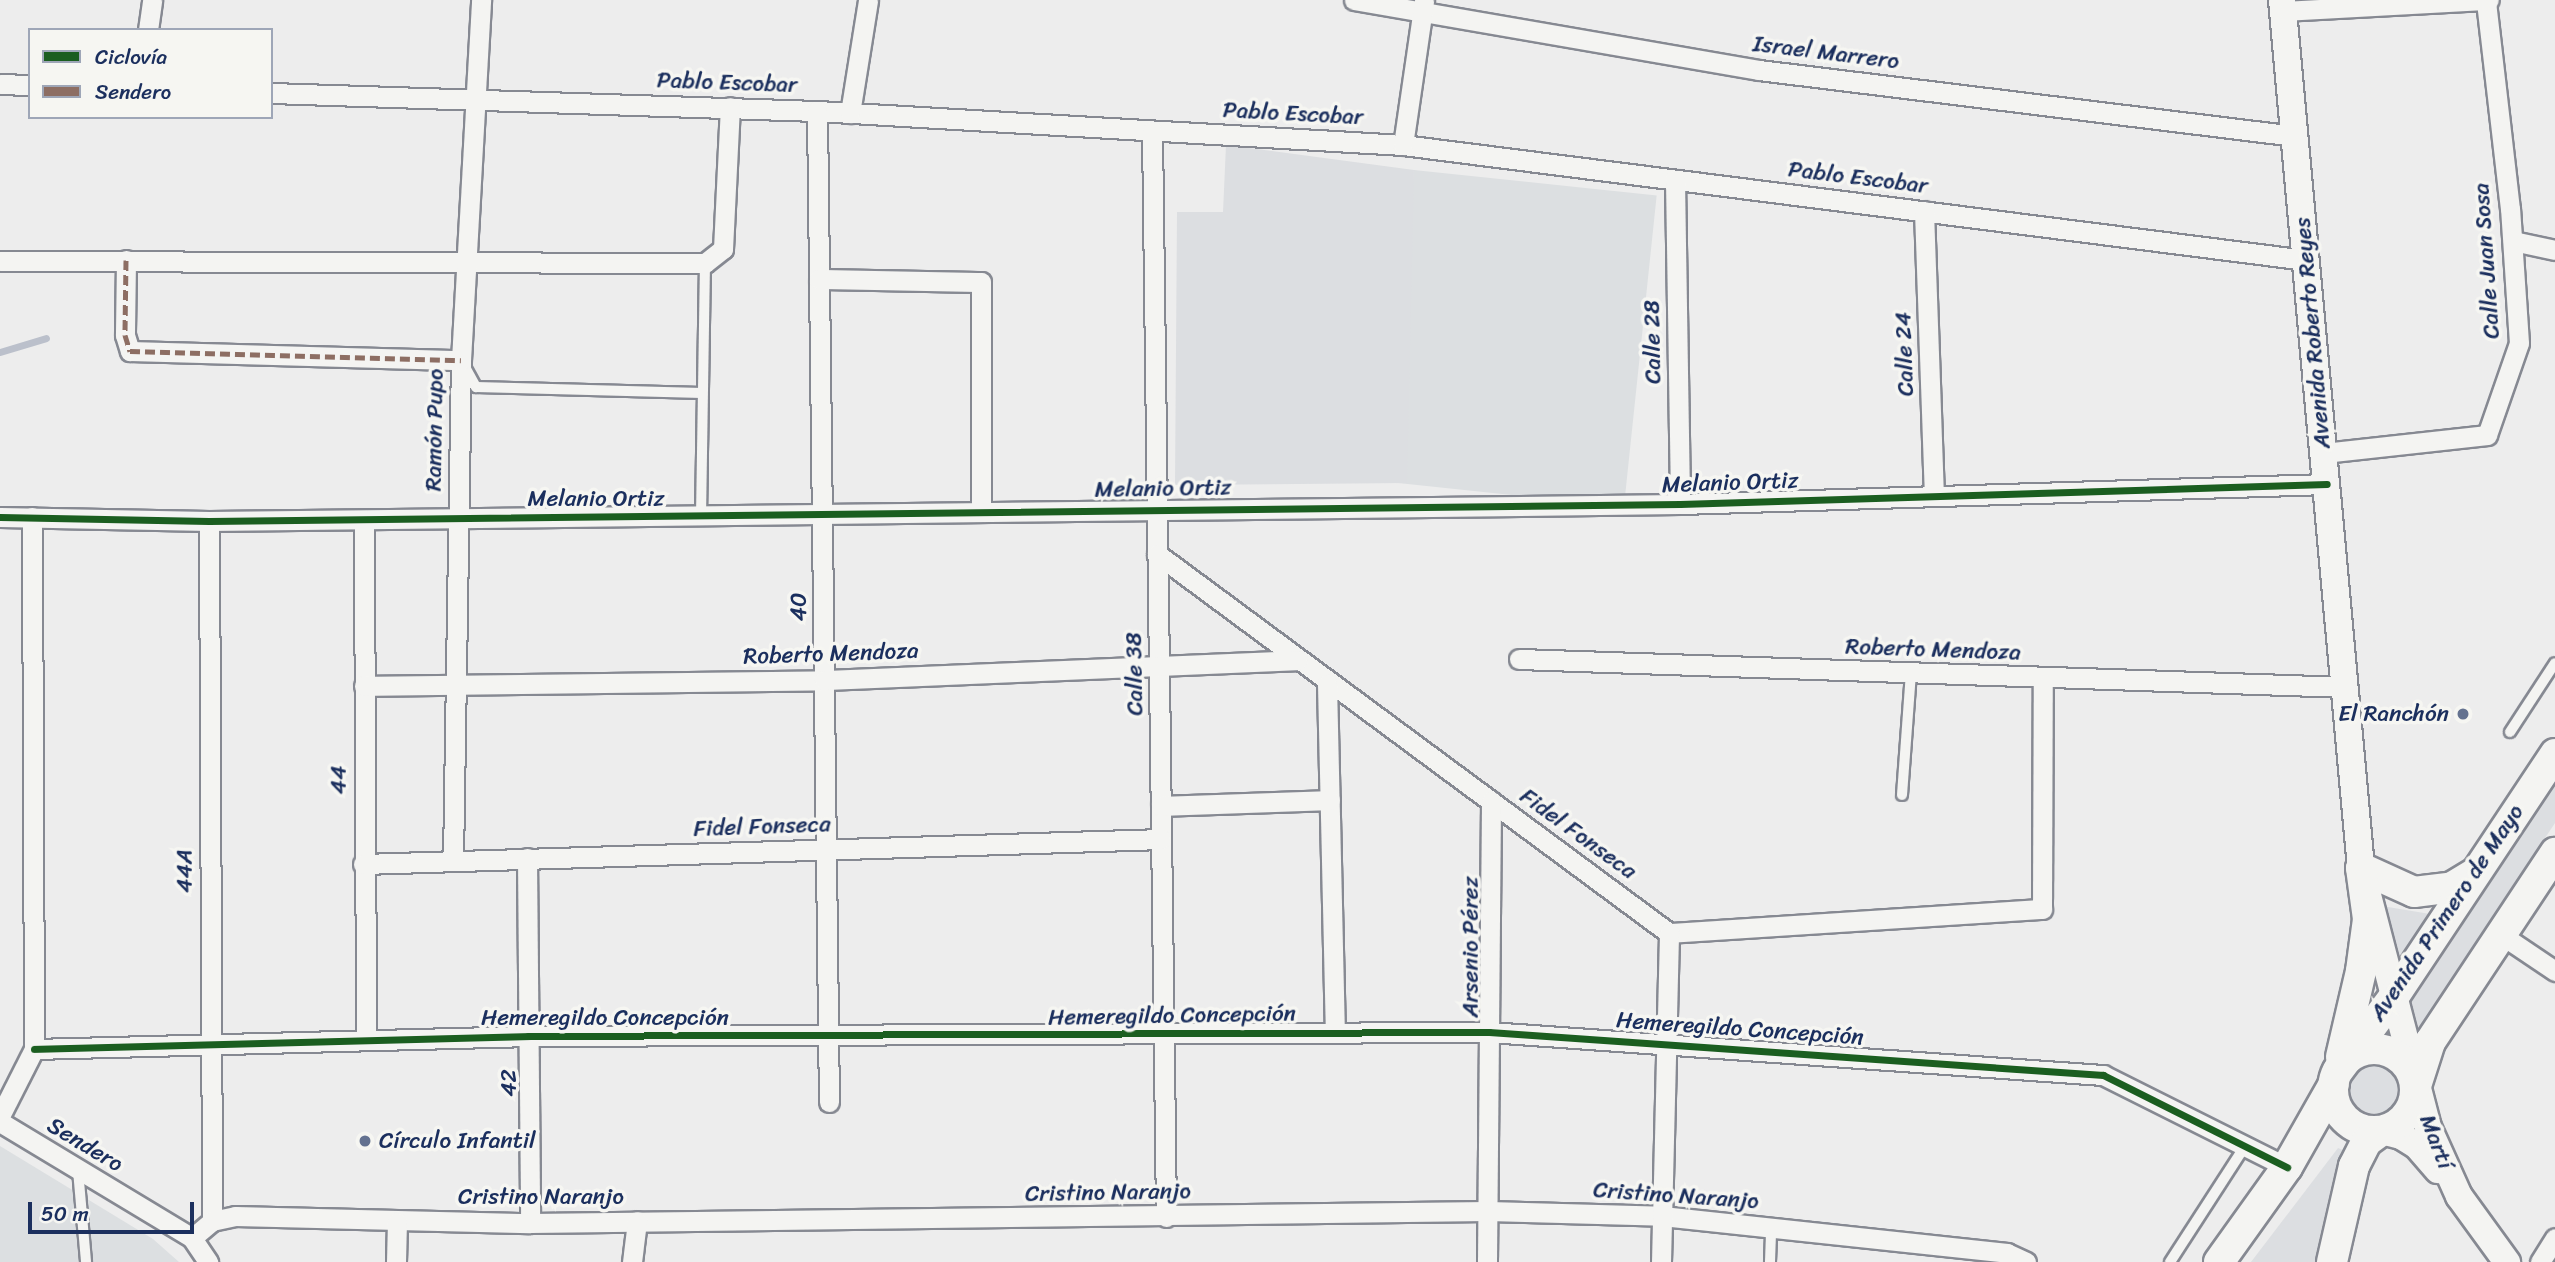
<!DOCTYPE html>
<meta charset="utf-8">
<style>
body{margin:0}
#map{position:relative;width:2555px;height:1262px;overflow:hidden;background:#ededed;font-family:Sriracha,sans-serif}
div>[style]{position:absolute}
.built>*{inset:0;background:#dcdfe1;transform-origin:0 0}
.green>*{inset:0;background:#dcdee1}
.stream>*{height:7px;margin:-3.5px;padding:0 3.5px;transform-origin:3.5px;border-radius:3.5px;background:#bbc0cb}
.roads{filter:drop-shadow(2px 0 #868992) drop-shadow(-2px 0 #868992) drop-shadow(0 2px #868992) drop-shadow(0 -2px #868992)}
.lane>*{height:10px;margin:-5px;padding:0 5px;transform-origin:5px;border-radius:5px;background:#f4f4f2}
.street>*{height:19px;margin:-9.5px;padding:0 9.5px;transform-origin:9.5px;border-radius:9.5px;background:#f4f4f2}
.secondary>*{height:26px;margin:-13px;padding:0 13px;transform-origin:13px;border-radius:13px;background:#f4f4f2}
.primary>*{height:30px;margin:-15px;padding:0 15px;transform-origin:15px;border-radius:15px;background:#f4f4f2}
.primary>.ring{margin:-15px;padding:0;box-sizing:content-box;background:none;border:30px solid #f4f4f2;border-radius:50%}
.quiet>*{height:5px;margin-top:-2.5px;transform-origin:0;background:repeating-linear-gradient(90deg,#8d6e63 0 10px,transparent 0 15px)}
.cycleway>*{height:7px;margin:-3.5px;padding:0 3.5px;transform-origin:3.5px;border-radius:3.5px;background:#1b5e20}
.dots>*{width:19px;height:19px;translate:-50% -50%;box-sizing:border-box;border:4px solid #f6f6f2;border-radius:50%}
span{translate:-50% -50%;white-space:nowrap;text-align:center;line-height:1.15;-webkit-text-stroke:7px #f6f6f2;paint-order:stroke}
.street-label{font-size:23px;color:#1b2f5e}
.poi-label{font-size:23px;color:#1b2f5e}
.right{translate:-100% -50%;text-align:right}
.left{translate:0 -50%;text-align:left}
.legend{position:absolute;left:28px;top:28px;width:245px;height:91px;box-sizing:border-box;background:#f6f6f2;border:2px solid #9ea6b7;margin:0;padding:9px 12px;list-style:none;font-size:21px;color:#1b2f5e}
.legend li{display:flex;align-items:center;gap:14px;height:35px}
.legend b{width:35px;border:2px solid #9ea6b7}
.scale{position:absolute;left:28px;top:1202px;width:166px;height:32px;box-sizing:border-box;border:4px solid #1b2f5e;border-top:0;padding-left:9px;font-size:21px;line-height:24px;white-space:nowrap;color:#1b2f5e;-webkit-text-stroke:5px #f6f6f2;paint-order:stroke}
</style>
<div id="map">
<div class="built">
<div style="left:1414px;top:170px;width:244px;height:313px;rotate:6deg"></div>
<div style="clip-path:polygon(0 1146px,153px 1239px,179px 1262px,0 1262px)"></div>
</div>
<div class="green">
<div style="clip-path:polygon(1226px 145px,1414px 170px,1407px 483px,1175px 485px,1177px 212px,1223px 212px)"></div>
<div style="clip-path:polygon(2555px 786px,2555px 823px,2414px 1035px,2406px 1010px)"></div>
<div style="clip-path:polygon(2382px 906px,2430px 914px,2397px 970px)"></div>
<div style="clip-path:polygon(2376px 1052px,2400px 1065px,2408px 1092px,2395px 1116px,2369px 1124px,2356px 1120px,2338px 1099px,2362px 1054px)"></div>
<div style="clip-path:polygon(2338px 1148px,2345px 1151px,2318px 1262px,2251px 1262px)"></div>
</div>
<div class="stream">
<div style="left:0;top:352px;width:48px;rotate:-16.9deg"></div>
</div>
<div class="roads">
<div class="lane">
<div style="left:465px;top:367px;width:23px;rotate:61deg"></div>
<div style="left:476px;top:387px;width:226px;rotate:1.5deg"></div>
<div style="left:701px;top:517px;width:254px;rotate:-89.1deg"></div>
<div style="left:2510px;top:732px;width:82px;rotate:-56.9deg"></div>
<div style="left:1902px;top:795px;width:122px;rotate:-85.8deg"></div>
<div style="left:78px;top:1170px;width:92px;rotate:85deg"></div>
<div style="left:1770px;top:1262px;width:34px;rotate:-88deg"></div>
<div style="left:2170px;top:1262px;width:138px;rotate:-57.1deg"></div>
</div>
<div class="street">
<div style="left:1354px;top:0;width:411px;rotate:9.8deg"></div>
<div style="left:1759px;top:70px;width:540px;rotate:7.02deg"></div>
<div style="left:2283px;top:11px;width:206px;rotate:-3.1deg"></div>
<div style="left:148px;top:30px;width:30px;rotate:-82deg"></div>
<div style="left:0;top:84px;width:30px;rotate:2deg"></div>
<div style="left:271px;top:93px;width:546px;rotate:1.89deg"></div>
<div style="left:817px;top:111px;width:587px;rotate:3.32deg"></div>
<div style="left:1403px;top:145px;width:910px;rotate:7.26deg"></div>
<div style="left:817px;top:111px;width:991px;rotate:89.31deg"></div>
<div style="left:850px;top:113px;width:114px;rotate:-80.9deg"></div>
<div style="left:1152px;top:131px;width:1086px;rotate:89.26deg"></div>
<div style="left:1403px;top:145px;width:146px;rotate:-81.7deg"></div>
<div style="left:1675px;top:180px;width:324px;rotate:89.1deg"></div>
<div style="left:1924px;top:211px;width:285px;rotate:88deg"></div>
<div style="left:2513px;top:241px;width:43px;rotate:12.1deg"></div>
<div style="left:126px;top:260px;width:75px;rotate:90.8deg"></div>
<div style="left:125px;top:335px;width:17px;rotate:73deg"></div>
<div style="left:130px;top:351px;width:331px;rotate:1.6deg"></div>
<div style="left:0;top:261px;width:705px;rotate:0.16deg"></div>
<div style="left:705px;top:263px;width:23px;rotate:-38deg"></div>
<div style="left:723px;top:249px;width:142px;rotate:-87.2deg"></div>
<div style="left:819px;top:279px;width:162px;rotate:1.1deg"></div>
<div style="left:981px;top:282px;width:230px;rotate:90deg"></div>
<div style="left:2324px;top:453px;width:164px;rotate:-6.3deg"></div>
<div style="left:2487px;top:435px;width:97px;rotate:-70.8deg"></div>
<div style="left:2519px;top:343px;width:134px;rotate:-93.8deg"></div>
<div style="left:2510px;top:209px;width:210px;rotate:-96.6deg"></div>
<div style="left:0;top:517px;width:209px;rotate:1.1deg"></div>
<div style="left:209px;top:521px;width:1471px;rotate:-0.66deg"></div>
<div style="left:1680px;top:504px;width:647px;rotate:-1.77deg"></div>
<div style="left:364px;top:520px;width:520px;rotate:89.78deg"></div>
<div style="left:209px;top:521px;width:700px;rotate:89.75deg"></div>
<div style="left:1157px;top:554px;width:637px;rotate:36.51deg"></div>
<div style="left:1669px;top:933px;width:374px;rotate:-3.7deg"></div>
<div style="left:2042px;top:909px;width:231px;rotate:-89.8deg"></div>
<div style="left:1519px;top:659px;width:826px;rotate:1.94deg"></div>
<div style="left:1327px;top:684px;width:349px;rotate:88.7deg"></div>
<div style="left:364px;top:686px;width:460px;rotate:-0.7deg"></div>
<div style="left:824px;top:680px;width:474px;rotate:-2.4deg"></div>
<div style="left:1161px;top:806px;width:169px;rotate:-2deg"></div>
<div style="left:527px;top:858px;width:365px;rotate:89.5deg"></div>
<div style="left:453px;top:861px;width:501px;rotate:-89.09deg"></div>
<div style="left:461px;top:360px;width:361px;rotate:-86.8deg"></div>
<div style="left:363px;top:864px;width:798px;rotate:-1.79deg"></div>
<div style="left:2503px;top:936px;width:63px;rotate:33.9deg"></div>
<div style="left:34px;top:1049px;width:494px;rotate:-1.5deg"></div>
<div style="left:528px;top:1036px;width:961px;rotate:-0.24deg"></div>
<div style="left:1489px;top:1032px;width:616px;rotate:4.01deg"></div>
<div style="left:2103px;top:1075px;width:206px;rotate:26.6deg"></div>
<div style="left:0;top:1116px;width:75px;rotate:-63.1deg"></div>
<div style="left:34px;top:1049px;width:532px;rotate:-90.22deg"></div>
<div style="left:0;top:1122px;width:224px;rotate:31.1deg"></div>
<div style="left:192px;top:1238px;width:29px;rotate:56deg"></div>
<div style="left:192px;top:1238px;width:26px;rotate:-40deg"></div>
<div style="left:212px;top:1221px;width:24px;rotate:-12deg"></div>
<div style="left:235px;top:1216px;width:295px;rotate:1.4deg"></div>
<div style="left:530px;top:1223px;width:958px;rotate:-0.72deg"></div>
<div style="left:1488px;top:1211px;width:174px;rotate:1.6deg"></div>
<div style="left:1662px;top:1216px;width:347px;rotate:6.1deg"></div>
<div style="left:2007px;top:1253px;width:21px;rotate:25deg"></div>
<div style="left:396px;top:1262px;width:40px;rotate:-88.6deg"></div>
<div style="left:632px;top:1262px;width:41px;rotate:-83deg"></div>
<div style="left:1487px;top:1262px;width:461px;rotate:-89.5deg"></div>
<div style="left:1661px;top:1262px;width:329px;rotate:-88.6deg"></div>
<div style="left:2540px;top:1262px;width:28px;rotate:-58deg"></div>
</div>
<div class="secondary">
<div style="left:2282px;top:0;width:872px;rotate:84.8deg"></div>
<div style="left:2361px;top:868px;width:268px;rotate:75.5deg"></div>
<div style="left:2428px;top:1127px;width:76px;rotate:65.8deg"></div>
<div style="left:2459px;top:1196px;width:82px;rotate:54deg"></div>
<div style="left:2381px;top:1131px;width:21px;rotate:14deg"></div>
<div style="left:2401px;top:1136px;width:19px;rotate:32deg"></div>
<div style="left:2417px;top:1146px;width:32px;rotate:49deg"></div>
</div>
<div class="primary">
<div style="left:2361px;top:868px;width:58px;rotate:24.4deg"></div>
<div style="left:2414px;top:892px;width:38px;rotate:-7deg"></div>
<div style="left:2452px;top:887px;width:26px;rotate:-31deg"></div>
<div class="ring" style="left:2333px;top:1049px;width:52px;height:52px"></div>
<div style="left:2341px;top:1057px;width:88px;rotate:-76.9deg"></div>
<div style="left:2361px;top:971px;width:52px;rotate:-82.3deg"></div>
<div style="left:2368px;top:919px;width:51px;rotate:-97.8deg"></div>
<div style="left:2338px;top:1071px;width:91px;rotate:-53deg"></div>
<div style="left:2393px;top:998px;width:293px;rotate:-56.4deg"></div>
<div style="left:2416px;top:1086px;width:46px;rotate:-72.3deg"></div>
<div style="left:2430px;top:1042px;width:227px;rotate:-56.5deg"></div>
<div style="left:2219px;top:1262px;width:117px;rotate:-54.4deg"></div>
<div style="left:2287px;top:1167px;width:95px;rotate:-60.5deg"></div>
<div style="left:2332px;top:1262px;width:98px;rotate:-77.1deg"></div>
<div style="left:2354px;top:1166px;width:28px;rotate:-63deg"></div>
<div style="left:2367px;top:1141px;width:17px;rotate:-36deg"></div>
</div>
</div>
<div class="quiet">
<div style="left:126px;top:260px;width:75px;rotate:90.8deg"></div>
<div style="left:125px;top:335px;width:17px;rotate:73deg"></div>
<div style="left:130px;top:351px;width:331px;rotate:1.6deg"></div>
</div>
<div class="cycleway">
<div style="left:0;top:517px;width:209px;rotate:1.1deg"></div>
<div style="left:209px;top:521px;width:1471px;rotate:-0.66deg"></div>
<div style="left:1680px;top:504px;width:647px;rotate:-1.77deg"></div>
<div style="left:34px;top:1049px;width:494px;rotate:-1.5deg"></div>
<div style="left:528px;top:1036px;width:961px;rotate:-0.24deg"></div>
<div style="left:1489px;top:1032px;width:616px;rotate:4.01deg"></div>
<div style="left:2103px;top:1075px;width:206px;rotate:26.6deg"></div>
</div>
<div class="dots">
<div style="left:2463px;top:714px;background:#647290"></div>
<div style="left:365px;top:1141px;background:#647290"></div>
</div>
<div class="street-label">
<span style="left:1826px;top:53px;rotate:7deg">Israel Marrero</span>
<span style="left:727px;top:83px;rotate:2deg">Pablo Escobar</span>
<span style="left:1293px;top:114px;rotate:3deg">Pablo Escobar</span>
<span style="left:1858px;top:178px;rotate:7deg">Pablo Escobar</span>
<span style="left:2487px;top:261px;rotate:-94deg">Calle Juan Sosa</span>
<span style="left:2313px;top:333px;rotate:-95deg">Avenida Roberto Reyes</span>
<span style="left:1653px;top:342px;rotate:-91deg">Calle 28</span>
<span style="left:1905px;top:354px;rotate:-92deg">Calle 24</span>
<span style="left:435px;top:430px;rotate:-89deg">Ramón Pupo</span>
<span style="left:1730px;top:483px;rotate:-2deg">Melanio Ortiz</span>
<span style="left:1163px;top:489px;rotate:-1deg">Melanio Ortiz</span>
<span style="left:596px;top:499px">Melanio Ortiz</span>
<span style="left:799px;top:607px;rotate:-91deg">40</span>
<span style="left:1933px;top:650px;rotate:2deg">Roberto Mendoza</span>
<span style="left:831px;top:654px;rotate:-2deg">Roberto Mendoza</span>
<span style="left:1135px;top:674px;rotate:-91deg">Calle 38</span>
<span style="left:339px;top:780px;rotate:-90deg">44</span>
<span style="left:762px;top:827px;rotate:-2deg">Fidel Fonseca</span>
<span style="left:1578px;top:834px;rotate:36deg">Fidel Fonseca</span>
<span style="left:185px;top:871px;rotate:-90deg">44A</span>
<span style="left:2447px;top:913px;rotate:-56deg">Avenida Primero de Mayo</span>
<span style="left:1471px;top:947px;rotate:-90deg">Arsenio Pérez</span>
<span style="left:1172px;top:1016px;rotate:-1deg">Hemeregildo Concepción</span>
<span style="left:605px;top:1018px">Hemeregildo Concepción</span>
<span style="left:1740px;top:1029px;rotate:4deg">Hemeregildo Concepción</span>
<span style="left:509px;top:1083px;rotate:-90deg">42</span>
<span style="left:2436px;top:1142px;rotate:69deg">Martí</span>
<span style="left:85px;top:1145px;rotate:31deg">Sendero</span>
<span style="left:1108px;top:1193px;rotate:-1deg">Cristino Naranjo</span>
<span style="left:1676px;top:1196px;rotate:4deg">Cristino Naranjo</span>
<span style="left:541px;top:1197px">Cristino Naranjo</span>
</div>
<div class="poi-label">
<span class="right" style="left:2449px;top:714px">El Ranchón</span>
<span class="left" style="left:379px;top:1141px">Círculo Infantil</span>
</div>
<ul class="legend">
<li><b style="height:9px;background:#1b5e20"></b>Ciclovía</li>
<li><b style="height:9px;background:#8d6e63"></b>Sendero</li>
</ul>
<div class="scale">50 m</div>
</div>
